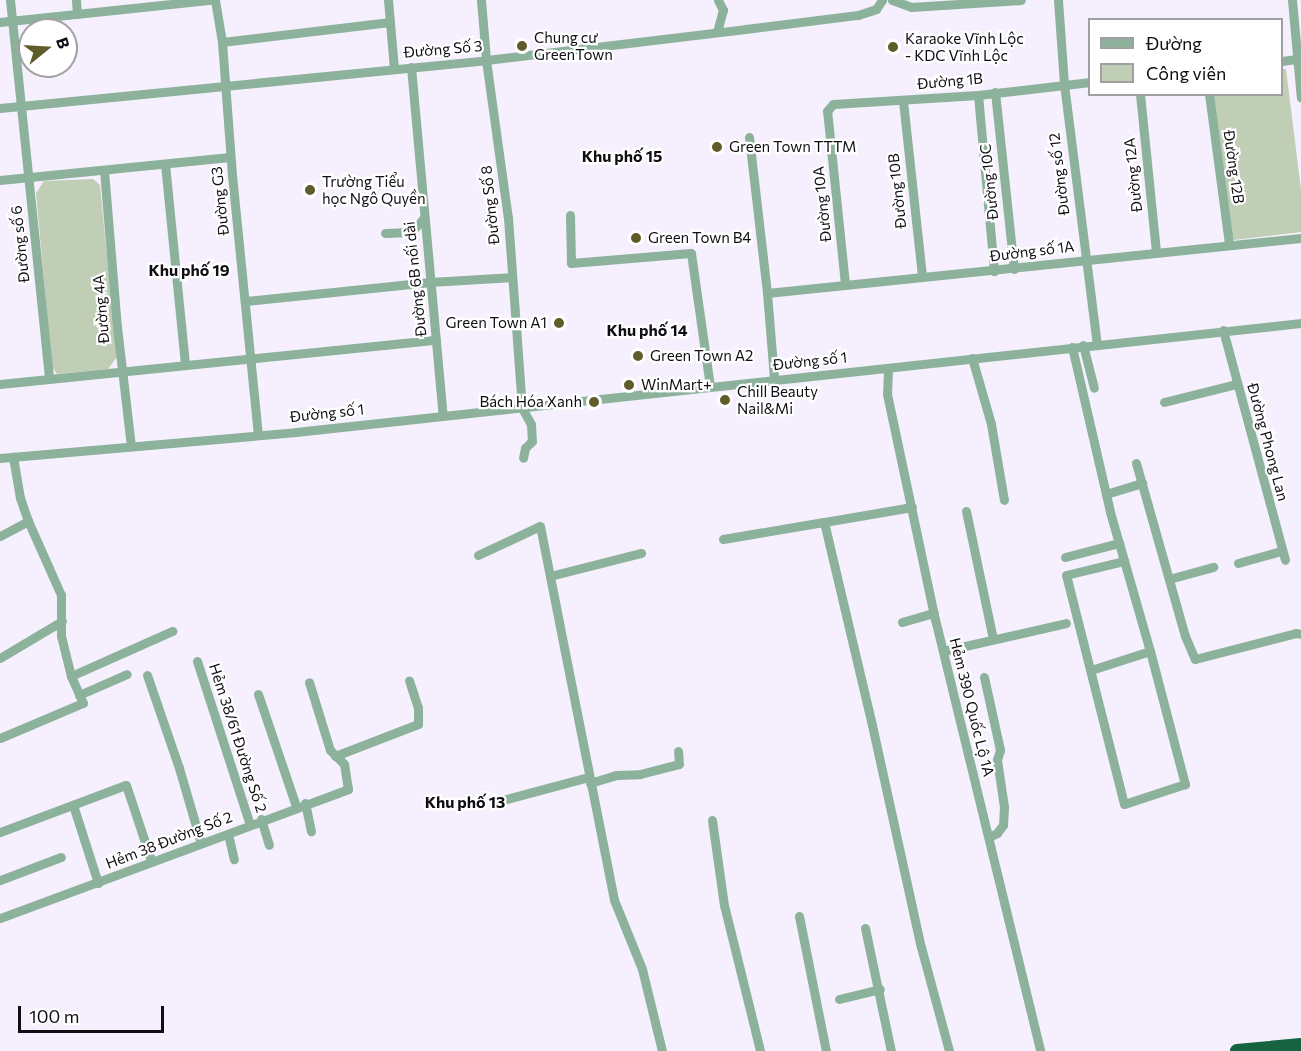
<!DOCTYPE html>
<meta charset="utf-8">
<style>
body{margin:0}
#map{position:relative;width:1301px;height:1051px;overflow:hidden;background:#f6effd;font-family:Commissioner,sans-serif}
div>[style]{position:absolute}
.green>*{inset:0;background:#c1ceb6}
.minor>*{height:9px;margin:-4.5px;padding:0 4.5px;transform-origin:4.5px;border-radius:4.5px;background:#8cb29c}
.highway>*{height:14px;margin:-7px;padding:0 7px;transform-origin:7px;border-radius:7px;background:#166341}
.dots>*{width:16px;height:16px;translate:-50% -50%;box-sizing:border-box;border:3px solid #fff;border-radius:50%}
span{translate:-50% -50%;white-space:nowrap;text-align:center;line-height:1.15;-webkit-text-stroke:4.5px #fff;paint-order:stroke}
.poi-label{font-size:15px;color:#110e13}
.left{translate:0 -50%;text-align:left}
.right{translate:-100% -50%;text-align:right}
.street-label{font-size:15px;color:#110e13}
.neighbourhood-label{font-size:16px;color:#110e13;font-weight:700}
.legend{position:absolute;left:1088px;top:18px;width:195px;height:78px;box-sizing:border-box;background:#fff;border:2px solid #a09fa1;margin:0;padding:8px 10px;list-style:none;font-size:18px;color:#110e13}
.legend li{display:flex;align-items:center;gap:12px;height:30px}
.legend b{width:30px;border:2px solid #a09fa1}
.north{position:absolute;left:18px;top:18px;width:60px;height:60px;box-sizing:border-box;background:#fff;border:2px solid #a09fa1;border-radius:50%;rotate:72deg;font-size:16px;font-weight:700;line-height:24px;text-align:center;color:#110e13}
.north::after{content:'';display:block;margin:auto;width:21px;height:27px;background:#5f5c29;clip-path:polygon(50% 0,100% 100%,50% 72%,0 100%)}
.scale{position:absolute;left:18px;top:1006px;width:146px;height:27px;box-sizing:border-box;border:3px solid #110e13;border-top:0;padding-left:8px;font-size:18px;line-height:21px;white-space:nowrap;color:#110e13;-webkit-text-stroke:4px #fff;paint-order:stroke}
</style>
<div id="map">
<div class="green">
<div style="clip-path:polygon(1282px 69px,1286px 69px,1301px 190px,1301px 232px,1234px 240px,1231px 233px,1213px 95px,1282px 94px)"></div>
<div style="clip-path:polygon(93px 179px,100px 185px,117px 357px,108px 369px,57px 374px,52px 367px,36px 193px,44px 181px)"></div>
</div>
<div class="minor">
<div style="left:10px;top:0;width:381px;rotate:84.1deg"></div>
<div style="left:76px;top:0;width:14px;rotate:86deg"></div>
<div style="left:215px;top:0;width:43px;rotate:80.5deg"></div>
<div style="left:222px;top:42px;width:133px;rotate:85.7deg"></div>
<div style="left:232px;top:175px;width:260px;rotate:84.3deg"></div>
<div style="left:388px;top:0;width:68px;rotate:85deg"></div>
<div style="left:481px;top:0;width:60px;rotate:85.2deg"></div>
<div style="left:486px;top:60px;width:160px;rotate:82.1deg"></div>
<div style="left:508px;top:218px;width:191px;rotate:85.8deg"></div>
<div style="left:522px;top:408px;width:18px;rotate:61deg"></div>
<div style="left:531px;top:424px;width:17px;rotate:87deg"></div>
<div style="left:532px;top:441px;width:10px;rotate:135deg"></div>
<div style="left:525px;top:448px;width:10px;rotate:101deg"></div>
<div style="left:892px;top:0;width:20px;rotate:20deg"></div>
<div style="left:911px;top:7px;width:110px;rotate:-3.6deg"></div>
<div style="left:1058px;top:0;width:84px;rotate:85.9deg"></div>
<div style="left:1064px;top:84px;width:262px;rotate:82.8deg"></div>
<div style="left:1292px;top:0;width:98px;rotate:84.8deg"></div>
<div style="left:0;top:22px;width:212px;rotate:-6deg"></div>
<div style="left:717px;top:32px;width:23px;rotate:-75deg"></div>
<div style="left:723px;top:10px;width:11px;rotate:-117deg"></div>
<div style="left:222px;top:42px;width:169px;rotate:-6.8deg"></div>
<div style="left:1282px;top:61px;width:15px;rotate:-8deg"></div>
<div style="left:411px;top:67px;width:350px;rotate:84.8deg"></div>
<div style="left:995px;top:92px;width:178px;rotate:83.9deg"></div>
<div style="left:1140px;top:94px;width:159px;rotate:84.2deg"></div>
<div style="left:1209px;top:94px;width:151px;rotate:82.4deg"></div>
<div style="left:978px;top:95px;width:177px;rotate:84.8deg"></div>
<div style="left:903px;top:101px;width:177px;rotate:83.8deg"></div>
<div style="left:0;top:108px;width:488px;rotate:-5.6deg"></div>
<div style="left:486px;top:60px;width:261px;rotate:-6.8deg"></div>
<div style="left:745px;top:29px;width:114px;rotate:-7.1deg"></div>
<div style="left:858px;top:15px;width:19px;rotate:-18deg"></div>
<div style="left:876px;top:9px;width:11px;rotate:-56deg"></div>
<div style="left:749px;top:137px;width:157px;rotate:83.4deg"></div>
<div style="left:767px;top:293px;width:86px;rotate:85.3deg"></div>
<div style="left:165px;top:164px;width:202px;rotate:84.3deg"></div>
<div style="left:104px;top:170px;width:158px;rotate:85.3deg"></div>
<div style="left:117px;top:327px;width:120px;rotate:83.3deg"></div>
<div style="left:0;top:180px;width:231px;rotate:-5.7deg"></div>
<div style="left:570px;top:215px;width:48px;rotate:88.8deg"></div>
<div style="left:571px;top:263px;width:120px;rotate:-4.8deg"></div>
<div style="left:691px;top:253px;width:135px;rotate:81.9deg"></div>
<div style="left:385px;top:233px;width:26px;rotate:-2deg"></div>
<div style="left:411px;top:232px;width:19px;rotate:-47deg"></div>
<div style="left:845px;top:284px;width:174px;rotate:-95.9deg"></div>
<div style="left:827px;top:111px;width:9px;rotate:-49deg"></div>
<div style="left:833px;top:104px;width:145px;rotate:-3.6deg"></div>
<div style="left:978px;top:95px;width:113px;rotate:-6.6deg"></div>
<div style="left:767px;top:293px;width:537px;rotate:-5.88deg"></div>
<div style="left:246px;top:301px;width:185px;rotate:-5.9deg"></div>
<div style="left:430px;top:282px;width:82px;rotate:-3.5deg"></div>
<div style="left:1223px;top:330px;width:238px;rotate:74.9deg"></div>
<div style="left:1083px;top:345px;width:44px;rotate:75.7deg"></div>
<div style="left:1072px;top:347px;width:169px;rotate:77deg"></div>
<div style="left:1110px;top:512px;width:32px;rotate:74deg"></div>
<div style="left:1119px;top:543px;width:112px;rotate:74deg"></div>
<div style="left:1150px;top:651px;width:138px;rotate:75.3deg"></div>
<div style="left:1185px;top:784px;width:64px;rotate:161.8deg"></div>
<div style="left:1124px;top:804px;width:236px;rotate:-104.2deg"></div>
<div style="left:1066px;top:575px;width:60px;rotate:-13.6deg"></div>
<div style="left:972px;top:358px;width:69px;rotate:73.9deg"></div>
<div style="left:991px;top:424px;width:77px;rotate:80.3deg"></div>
<div style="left:888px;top:368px;width:26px;rotate:92deg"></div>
<div style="left:887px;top:394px;width:230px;rotate:78deg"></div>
<div style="left:935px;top:619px;width:445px;rotate:76.3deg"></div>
<div style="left:0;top:384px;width:438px;rotate:-5.8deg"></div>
<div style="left:1164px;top:402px;width:75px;rotate:-13.9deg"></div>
<div style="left:0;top:458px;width:297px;rotate:-5deg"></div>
<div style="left:296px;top:432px;width:1011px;rotate:-6.19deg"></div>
<div style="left:1136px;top:463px;width:180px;rotate:74.2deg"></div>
<div style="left:1185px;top:636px;width:25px;rotate:67deg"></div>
<div style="left:1195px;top:659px;width:104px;rotate:-14.4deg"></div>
<div style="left:1296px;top:633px;width:5px;rotate:11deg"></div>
<div style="left:1106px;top:494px;width:38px;rotate:-17deg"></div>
<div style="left:912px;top:507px;width:89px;rotate:170.3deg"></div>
<div style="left:824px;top:522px;width:209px;rotate:76.7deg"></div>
<div style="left:872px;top:725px;width:227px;rotate:77.6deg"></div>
<div style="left:921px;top:947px;width:108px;rotate:74.9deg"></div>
<div style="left:966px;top:511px;width:131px;rotate:78.1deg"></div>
<div style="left:0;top:536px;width:32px;rotate:-28deg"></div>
<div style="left:723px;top:539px;width:102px;rotate:-9.6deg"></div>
<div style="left:478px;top:555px;width:68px;rotate:-25.1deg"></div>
<div style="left:540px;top:526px;width:381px;rotate:78.8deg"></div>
<div style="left:614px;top:900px;width:74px;rotate:67.9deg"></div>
<div style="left:642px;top:969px;width:84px;rotate:76.3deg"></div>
<div style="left:1065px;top:557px;width:56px;rotate:-14.5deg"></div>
<div style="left:1238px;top:563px;width:45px;rotate:-15.6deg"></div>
<div style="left:550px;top:576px;width:94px;rotate:-14.2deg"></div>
<div style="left:1169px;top:579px;width:46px;rotate:-15.3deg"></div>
<div style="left:902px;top:622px;width:33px;rotate:-16deg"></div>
<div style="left:943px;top:651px;width:126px;rotate:-12.8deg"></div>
<div style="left:0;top:658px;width:72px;rotate:-30.8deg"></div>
<div style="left:197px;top:661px;width:172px;rotate:72.1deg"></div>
<div style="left:1091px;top:670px;width:62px;rotate:-17.9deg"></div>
<div style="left:147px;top:675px;width:98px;rotate:71deg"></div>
<div style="left:179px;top:768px;width:78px;rotate:73.7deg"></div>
<div style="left:71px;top:676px;width:111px;rotate:-24deg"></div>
<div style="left:984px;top:677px;width:75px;rotate:77.6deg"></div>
<div style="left:1000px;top:750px;width:10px;rotate:107deg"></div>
<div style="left:997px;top:760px;width:48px;rotate:81.5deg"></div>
<div style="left:1004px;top:807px;width:18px;rotate:93deg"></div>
<div style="left:1003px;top:825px;width:10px;rotate:127deg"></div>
<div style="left:997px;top:833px;width:9px;rotate:153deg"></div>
<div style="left:258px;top:694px;width:118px;rotate:71.3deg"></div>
<div style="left:79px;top:695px;width:52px;rotate:-23.6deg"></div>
<div style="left:0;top:738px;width:90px;rotate:-22.9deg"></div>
<div style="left:83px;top:703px;width:30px;rotate:-114deg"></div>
<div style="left:71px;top:676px;width:41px;rotate:-104deg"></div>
<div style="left:61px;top:636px;width:41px;rotate:-90deg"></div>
<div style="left:61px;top:595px;width:81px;rotate:-114deg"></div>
<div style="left:28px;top:521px;width:24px;rotate:-109deg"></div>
<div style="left:20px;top:498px;width:42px;rotate:-99.7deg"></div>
<div style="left:335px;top:756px;width:89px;rotate:-21.1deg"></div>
<div style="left:418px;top:724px;width:16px;rotate:-90deg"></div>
<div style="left:418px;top:708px;width:29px;rotate:-108deg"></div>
<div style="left:590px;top:783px;width:27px;rotate:-17deg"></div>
<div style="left:616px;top:775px;width:24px;rotate:-2deg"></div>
<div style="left:640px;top:774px;width:40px;rotate:-14.4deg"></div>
<div style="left:679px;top:764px;width:13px;rotate:-94deg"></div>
<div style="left:503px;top:800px;width:88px;rotate:-15.1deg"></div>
<div style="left:305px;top:803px;width:29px;rotate:78deg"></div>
<div style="left:73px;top:805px;width:82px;rotate:72.2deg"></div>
<div style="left:261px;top:819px;width:27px;rotate:73deg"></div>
<div style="left:712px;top:820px;width:86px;rotate:82deg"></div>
<div style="left:724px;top:905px;width:150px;rotate:76.1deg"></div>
<div style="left:0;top:832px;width:134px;rotate:-20.5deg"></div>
<div style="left:126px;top:785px;width:79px;rotate:71.6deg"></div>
<div style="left:228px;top:834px;width:26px;rotate:77deg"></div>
<div style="left:0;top:880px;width:65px;rotate:-20.7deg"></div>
<div style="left:799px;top:916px;width:138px;rotate:78.7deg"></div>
<div style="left:0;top:918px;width:371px;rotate:-20.3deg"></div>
<div style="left:348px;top:789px;width:25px;rotate:-99deg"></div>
<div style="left:344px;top:764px;width:20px;rotate:-135deg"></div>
<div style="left:330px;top:750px;width:71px;rotate:-107.2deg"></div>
<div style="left:865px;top:928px;width:126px;rotate:78.1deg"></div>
<div style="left:839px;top:999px;width:42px;rotate:-13.7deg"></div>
</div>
<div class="highway">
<div style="left:1237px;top:1051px;width:64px;rotate:-5.4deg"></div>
</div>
<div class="dots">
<div style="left:522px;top:46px;background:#5f5c29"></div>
<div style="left:893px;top:47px;background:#5f5c29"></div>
<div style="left:717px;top:147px;background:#5f5c29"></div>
<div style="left:310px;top:190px;background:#5f5c29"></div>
<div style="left:636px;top:238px;background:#5f5c29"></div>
<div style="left:559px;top:323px;background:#5f5c29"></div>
<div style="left:638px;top:356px;background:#5f5c29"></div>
<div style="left:629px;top:385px;background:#5f5c29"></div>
<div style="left:725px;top:400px;background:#5f5c29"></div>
<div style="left:594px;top:402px;background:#5f5c29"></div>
</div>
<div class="poi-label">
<span class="left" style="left:534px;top:46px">Chung cư<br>GreenTown</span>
<span class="left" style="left:905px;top:47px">Karaoke Vĩnh Lộc<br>- KDC Vĩnh Lộc</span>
<span class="left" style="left:729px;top:147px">Green Town TTTM</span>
<span class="left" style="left:322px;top:190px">Trường Tiểu<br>học Ngô Quyền</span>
<span class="left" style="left:648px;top:238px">Green Town B4</span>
<span class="right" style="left:547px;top:323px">Green Town A1</span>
<span class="left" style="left:650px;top:356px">Green Town A2</span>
<span class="left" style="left:641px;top:385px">WinMart+</span>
<span class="left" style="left:737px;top:400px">Chill Beauty<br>Nail&amp;Mi</span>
<span class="right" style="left:582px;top:402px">Bách Hóa Xanh</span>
</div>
<div class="street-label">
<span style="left:443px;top:49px;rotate:-5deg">Đường Số 3</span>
<span style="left:950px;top:81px;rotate:-5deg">Đường 1B</span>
<span style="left:1234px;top:167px;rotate:82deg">Đường 12B</span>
<span style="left:1059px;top:174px;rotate:-97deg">Đường số 12</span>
<span style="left:1133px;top:175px;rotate:-96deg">Đường 12A</span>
<span style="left:989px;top:182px;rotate:-96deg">Đường 10C</span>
<span style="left:897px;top:191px;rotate:-96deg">Đường 10B</span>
<span style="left:220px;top:201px;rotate:-96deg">Đường G3</span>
<span style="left:822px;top:204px;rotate:-96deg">Đường 10A</span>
<span style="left:490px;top:205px;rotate:-96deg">Đường Số 8</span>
<span style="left:20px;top:244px;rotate:-96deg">Đường số 6</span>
<span style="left:1032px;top:251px;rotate:-7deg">Đường số 1A</span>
<span style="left:415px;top:279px;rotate:-96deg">Đường 6B nối dài</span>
<span style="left:101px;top:309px;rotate:-95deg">Đường 4A</span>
<span style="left:810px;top:361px;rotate:-6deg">Đường số 1</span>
<span style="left:327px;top:413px;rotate:-6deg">Đường số 1</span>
<span style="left:1268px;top:442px;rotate:75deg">Đường Phong Lan</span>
<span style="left:972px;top:707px;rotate:76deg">Hẻm 390 Quốc Lộ 1A</span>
<span style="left:238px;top:738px;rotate:72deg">Hẻm 38/61 Đường Số 2</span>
<span style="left:169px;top:840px;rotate:-21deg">Hẻm 38 Đường Số 2</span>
</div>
<div class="neighbourhood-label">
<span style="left:622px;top:156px">Khu phố 15</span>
<span style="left:189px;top:270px">Khu phố 19</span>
<span style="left:647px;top:330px">Khu phố 14</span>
<span style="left:465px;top:802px">Khu phố 13</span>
</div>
<ul class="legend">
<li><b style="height:8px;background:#8cb29c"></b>Đường</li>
<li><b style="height:16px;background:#c1ceb6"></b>Công viên</li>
</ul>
<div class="north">B</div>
<div class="scale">100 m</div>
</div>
